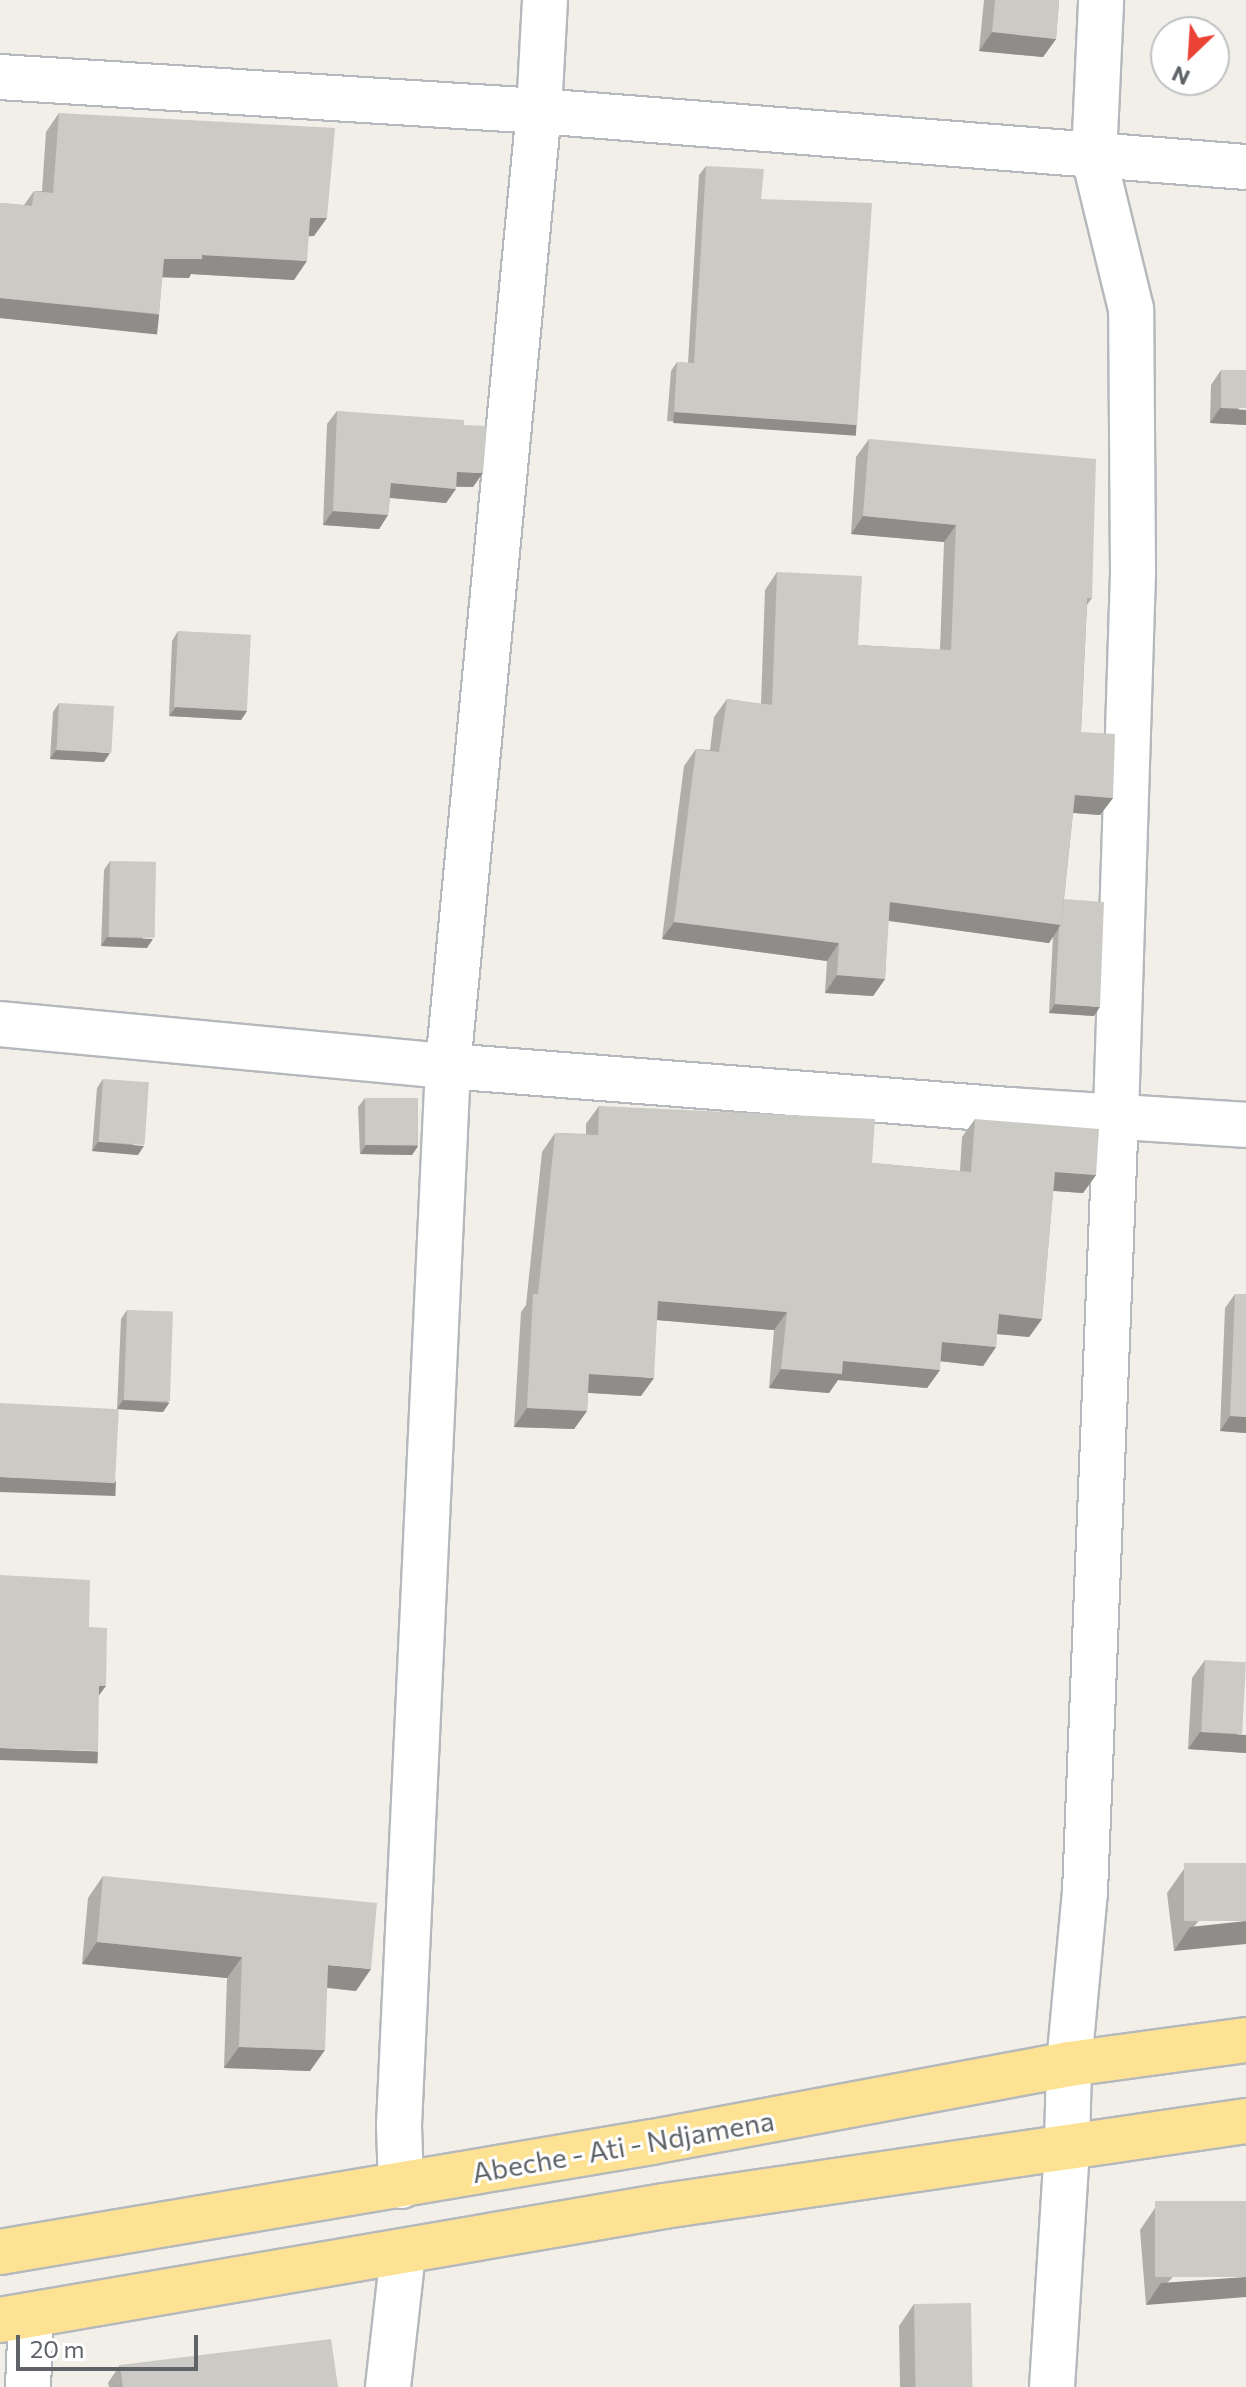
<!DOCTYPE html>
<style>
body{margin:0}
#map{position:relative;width:1246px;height:2387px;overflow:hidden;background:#f1efe8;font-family:Commissioner,sans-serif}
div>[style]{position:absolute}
.roads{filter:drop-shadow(2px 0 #b5b8bc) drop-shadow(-2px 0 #b5b8bc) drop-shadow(0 2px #b5b8bc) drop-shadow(0 -2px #b5b8bc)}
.minor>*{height:44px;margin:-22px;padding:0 22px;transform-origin:22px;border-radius:22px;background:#fff}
.highway>*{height:44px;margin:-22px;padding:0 22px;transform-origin:22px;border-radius:22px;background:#fde293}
.wall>*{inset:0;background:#afaea9}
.shaded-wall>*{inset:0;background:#8f8d8a;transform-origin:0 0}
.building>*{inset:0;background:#cccac5;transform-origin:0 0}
span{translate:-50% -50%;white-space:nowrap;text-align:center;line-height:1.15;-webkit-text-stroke:6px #fff;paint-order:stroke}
.street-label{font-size:28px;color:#5f6368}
.north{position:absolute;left:1150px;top:16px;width:80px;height:80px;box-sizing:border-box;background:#fff;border:2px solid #bfc1c3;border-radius:50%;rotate:205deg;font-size:22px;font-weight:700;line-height:32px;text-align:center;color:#5f6368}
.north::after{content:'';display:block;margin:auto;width:28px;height:36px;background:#ea4335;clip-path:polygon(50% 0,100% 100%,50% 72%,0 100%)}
.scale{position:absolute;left:16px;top:2335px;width:182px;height:36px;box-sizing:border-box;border:4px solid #5f6368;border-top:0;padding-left:10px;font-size:24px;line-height:28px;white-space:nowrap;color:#5f6368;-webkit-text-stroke:6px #fff;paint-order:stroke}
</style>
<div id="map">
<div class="roads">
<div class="minor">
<div style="left:0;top:77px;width:540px;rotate:3.61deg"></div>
<div style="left:539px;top:111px;width:709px;rotate:4.53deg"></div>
<div style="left:0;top:1024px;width:450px;rotate:5.4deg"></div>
<div style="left:448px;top:1066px;width:564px;rotate:4.48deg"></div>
<div style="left:1010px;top:1110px;width:236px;rotate:3.6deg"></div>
<div style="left:401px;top:2186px;width:61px;rotate:-91.9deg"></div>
<div style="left:399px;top:2125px;width:1060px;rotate:-87.35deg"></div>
<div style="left:448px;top:1066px;width:959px;rotate:-84.56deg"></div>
<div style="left:539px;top:111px;width:111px;rotate:-86.9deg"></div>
<div style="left:28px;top:2387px;width:72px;rotate:-87.6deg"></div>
<div style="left:388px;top:2387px;width:134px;rotate:-83.6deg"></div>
<div style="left:1052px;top:2387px;width:241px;rotate:-86.4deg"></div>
<div style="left:1067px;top:2146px;width:82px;rotate:-88.6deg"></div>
<div style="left:1069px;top:2064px;width:173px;rotate:-84.7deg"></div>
<div style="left:1085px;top:1892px;width:779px;rotate:-87.72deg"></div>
<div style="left:1116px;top:1114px;width:542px;rotate:-88.2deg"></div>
<div style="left:1133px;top:572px;width:263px;rotate:-90.4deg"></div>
<div style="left:1131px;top:309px;width:156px;rotate:-103.7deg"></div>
<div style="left:1094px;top:157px;width:157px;rotate:-87.4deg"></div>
</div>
<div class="highway">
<div style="left:0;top:2252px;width:661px;rotate:-9.58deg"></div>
<div style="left:652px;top:2142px;width:424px;rotate:-10.6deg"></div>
<div style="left:1069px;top:2064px;width:179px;rotate:-7.7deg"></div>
<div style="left:0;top:2320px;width:674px;rotate:-9.74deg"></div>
<div style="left:664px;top:2206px;width:588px;rotate:-8.31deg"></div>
</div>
</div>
<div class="wall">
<div style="clip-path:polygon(984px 0,1059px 0,1056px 39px,1043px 57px,979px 51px)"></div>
<div style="clip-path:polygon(59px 113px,314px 236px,308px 236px,294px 280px,191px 274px,189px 278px,162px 277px,159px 314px,146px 333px,0 318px,0 203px,24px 205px,34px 191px,42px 191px,46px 132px)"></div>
<div style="clip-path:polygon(706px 166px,761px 199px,851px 434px,667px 421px,671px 371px,677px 362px,688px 363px,699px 175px)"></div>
<div style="clip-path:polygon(1221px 370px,1246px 425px,1210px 423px,1211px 385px)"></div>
<div style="clip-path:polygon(337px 411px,464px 425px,473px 487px,456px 487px,446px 503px,390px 498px,388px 515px,379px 529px,323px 525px,327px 424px)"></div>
<div style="clip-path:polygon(869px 439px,1092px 598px,1087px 605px,1081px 732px,1113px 798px,1100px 815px,1073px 813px,1064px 899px,1094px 1016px,1049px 1013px,1053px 936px,1049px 943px,888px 921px,885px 979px,873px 996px,825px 993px,827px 961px,662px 939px,684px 766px,696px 749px,710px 750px,714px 717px,727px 699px,761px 704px,765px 590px,777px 572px,858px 645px,940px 650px,944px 542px,851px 534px,856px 457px)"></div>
<div style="clip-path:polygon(178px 631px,247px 711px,241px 720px,169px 716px,172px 641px)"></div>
<div style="clip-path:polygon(59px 703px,104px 762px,50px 759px,53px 712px)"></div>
<div style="clip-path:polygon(110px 861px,147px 948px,101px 946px,104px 870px)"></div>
<div style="clip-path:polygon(103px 1079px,138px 1155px,92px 1151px,97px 1088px)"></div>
<div style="clip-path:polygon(365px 1098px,418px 1146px,412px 1155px,360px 1154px,358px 1107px)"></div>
<div style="clip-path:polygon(599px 1106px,872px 1163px,960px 1171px,962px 1137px,975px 1119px,1096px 1175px,1083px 1193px,1053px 1191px,1042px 1319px,1029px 1337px,997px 1334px,996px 1347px,983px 1366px,940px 1361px,940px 1370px,927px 1388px,838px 1380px,829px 1393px,769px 1388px,774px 1330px,657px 1320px,641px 1396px,588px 1393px,587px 1411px,574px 1429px,514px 1427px,521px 1312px,526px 1305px,542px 1152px,555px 1133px,586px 1134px,586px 1124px)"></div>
<div style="clip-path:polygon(1246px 1293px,1246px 1433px,1220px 1431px,1225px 1308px,1235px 1294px,1246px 1294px)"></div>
<div style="clip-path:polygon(127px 1310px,169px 1403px,163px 1412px,117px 1409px,121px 1319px)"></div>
<div style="clip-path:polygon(1205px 1660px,1246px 1753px,1188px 1749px,1192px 1678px)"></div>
<div style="clip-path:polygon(1246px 1863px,1174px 1951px,1167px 1893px,1184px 1869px)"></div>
<div style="clip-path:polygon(103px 1876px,356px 1991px,327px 1988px,310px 2071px,224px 2068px,227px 1978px,82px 1964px,88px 1898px)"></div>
<div style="clip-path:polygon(1246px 2201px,1146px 2305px,1140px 2230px,1155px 2208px)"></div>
<div style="clip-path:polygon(914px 2304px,972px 2387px,900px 2387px,899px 2326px)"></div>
<div style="clip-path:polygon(120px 2365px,338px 2387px,109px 2387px,108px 2383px)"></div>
</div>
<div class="shaded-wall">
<div style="clip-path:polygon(992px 32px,1056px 39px,1043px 57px,979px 51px)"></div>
<div style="clip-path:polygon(310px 218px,327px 218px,314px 236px,296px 237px)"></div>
<div style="clip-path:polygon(202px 255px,307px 261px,294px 280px,191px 274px,189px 278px,151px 277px,164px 259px)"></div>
<div style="left:0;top:298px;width:160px;height:20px;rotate:6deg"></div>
<div style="clip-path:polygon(1220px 408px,1246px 410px,1246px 425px,1210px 423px)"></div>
<div style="left:674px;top:412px;width:183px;height:11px;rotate:4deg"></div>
<div style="clip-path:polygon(457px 472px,483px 473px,473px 487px,448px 486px)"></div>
<div style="clip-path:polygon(391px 483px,456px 489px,446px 503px,382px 497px)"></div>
<div style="clip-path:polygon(333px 511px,388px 515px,379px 529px,323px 525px)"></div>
<div style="clip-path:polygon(863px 516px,956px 525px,944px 542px,851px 534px)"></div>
<div style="clip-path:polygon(176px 707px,247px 711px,241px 720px,169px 716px)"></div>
<div style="clip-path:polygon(56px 750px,110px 753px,104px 762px,50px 759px)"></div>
<div style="clip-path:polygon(1075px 795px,1113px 798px,1100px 815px,1062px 812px)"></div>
<div style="clip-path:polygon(890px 902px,1061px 925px,1049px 943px,877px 919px)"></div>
<div style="clip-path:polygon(674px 922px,839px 943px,827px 961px,662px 939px)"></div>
<div style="clip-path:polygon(107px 937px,153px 939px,147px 948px,101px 946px)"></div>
<div style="clip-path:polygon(837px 975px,885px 979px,873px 996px,825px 993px)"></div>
<div style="clip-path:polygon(1055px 1004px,1100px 1007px,1094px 1016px,1049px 1013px)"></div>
<div style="clip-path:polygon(98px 1142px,144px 1146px,138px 1155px,92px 1151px)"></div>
<div style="clip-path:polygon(366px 1145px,418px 1146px,412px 1155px,360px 1154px)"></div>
<div style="clip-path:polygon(1055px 1172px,1096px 1175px,1083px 1193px,1042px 1190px)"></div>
<div style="clip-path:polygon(658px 1301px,787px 1312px,774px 1330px,645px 1319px)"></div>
<div style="clip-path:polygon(999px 1314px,1042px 1319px,1029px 1337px,986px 1333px)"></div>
<div style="clip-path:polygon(942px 1342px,996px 1347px,983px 1366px,929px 1360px)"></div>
<div style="clip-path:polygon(843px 1361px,940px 1370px,927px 1388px,838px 1380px,829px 1393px,769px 1388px,781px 1369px)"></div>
<div style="clip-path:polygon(589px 1374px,654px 1378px,641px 1396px,576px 1392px)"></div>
<div style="clip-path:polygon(123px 1400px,169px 1403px,163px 1412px,117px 1409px)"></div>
<div style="clip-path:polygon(527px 1408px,587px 1411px,574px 1429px,514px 1427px)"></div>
<div style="clip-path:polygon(1230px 1416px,1246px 1417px,1246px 1433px,1220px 1431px)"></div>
<div style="left:0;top:1477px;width:116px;height:15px;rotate:2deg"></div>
<div style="clip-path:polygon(99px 1686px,106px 1686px,97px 1698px)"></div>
<div style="clip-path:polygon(1200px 1732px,1246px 1735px,1246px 1753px,1188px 1749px)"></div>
<div style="left:0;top:1748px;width:98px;height:12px;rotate:2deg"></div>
<div style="clip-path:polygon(1246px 1921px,1246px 1944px,1174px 1951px,1190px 1927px)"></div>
<div style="clip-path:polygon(97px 1942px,242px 1957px,227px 1978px,82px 1964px)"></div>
<div style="clip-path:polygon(328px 1965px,371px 1969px,356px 1991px,313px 1986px)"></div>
<div style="clip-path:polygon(239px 2047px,325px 2050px,310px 2071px,224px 2068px)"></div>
<div style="clip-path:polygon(1246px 2277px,1246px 2297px,1146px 2305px,1161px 2283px)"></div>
</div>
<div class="building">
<div style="clip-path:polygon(995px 0,1059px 0,1056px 39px,992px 32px)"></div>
<div style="clip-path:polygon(59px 113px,335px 128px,327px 218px,310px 218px,307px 261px,202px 255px,202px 259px,164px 259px,159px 314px,0 298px,0 203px,32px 206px,34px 191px,53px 193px)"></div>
<div style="clip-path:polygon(706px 166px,764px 169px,761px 199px,872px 203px,857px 425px,674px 412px,677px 362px,694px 363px)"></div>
<div style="left:1221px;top:370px;width:25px;height:38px"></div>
<div style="clip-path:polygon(337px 411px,464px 420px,464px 425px,487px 426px,483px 473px,457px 472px,456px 489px,391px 483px,388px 515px,333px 511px)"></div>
<div style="clip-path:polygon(869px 439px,1096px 459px,1092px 598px,1087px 598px,1081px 732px,1115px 734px,1113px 798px,1075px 795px,1061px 925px,890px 902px,885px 979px,837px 975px,839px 943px,674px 922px,696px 749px,719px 752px,727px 699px,772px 705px,777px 572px,862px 576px,858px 645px,951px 650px,956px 525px,863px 516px)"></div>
<div style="left:178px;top:631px;width:73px;height:76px;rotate:3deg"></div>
<div style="left:59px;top:703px;width:55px;height:47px;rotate:3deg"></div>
<div style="left:110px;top:861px;width:46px;height:76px;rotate:1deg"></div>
<div style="clip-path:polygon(1064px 899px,1104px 902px,1100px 1007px,1055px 1004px,1059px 927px,1061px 925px)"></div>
<div style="left:103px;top:1079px;width:46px;height:63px;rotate:4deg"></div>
<div style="left:365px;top:1098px;width:53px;height:47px"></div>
<div style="clip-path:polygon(599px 1106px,875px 1119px,872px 1163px,971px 1172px,975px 1119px,1099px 1129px,1096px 1175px,1055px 1172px,1042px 1319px,999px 1314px,996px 1347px,942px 1342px,940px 1370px,843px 1361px,842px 1374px,781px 1369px,787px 1312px,658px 1301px,654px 1378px,589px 1374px,587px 1411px,527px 1408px,533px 1294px,538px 1294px,555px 1133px,598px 1135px)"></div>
<div style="clip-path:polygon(1235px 1294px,1246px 1294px,1246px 1417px,1230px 1416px)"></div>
<div style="left:127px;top:1310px;width:46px;height:90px;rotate:2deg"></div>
<div style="left:0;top:1403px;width:119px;height:74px;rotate:3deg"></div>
<div style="clip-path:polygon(0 1575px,90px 1580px,89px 1627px,107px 1628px,106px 1686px,99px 1686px,98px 1751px,0 1748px)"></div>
<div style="left:1205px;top:1660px;width:41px;height:72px;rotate:3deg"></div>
<div style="left:1246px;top:1863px;width:58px;height:62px;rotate:90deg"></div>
<div style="clip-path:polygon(103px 1876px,377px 1903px,371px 1969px,328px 1965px,325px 2050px,239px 2047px,242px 1957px,97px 1942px)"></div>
<div style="left:1246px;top:2201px;width:76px;height:91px;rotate:90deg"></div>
<div style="left:971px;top:2303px;width:84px;height:57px;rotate:89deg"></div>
<div style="clip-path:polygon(331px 2339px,338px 2387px,123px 2387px,120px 2365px)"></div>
</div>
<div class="street-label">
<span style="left:623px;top:2146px;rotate:-10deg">Abeche - Ati - Ndjamena</span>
</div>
<div class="north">N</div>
<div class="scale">20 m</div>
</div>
